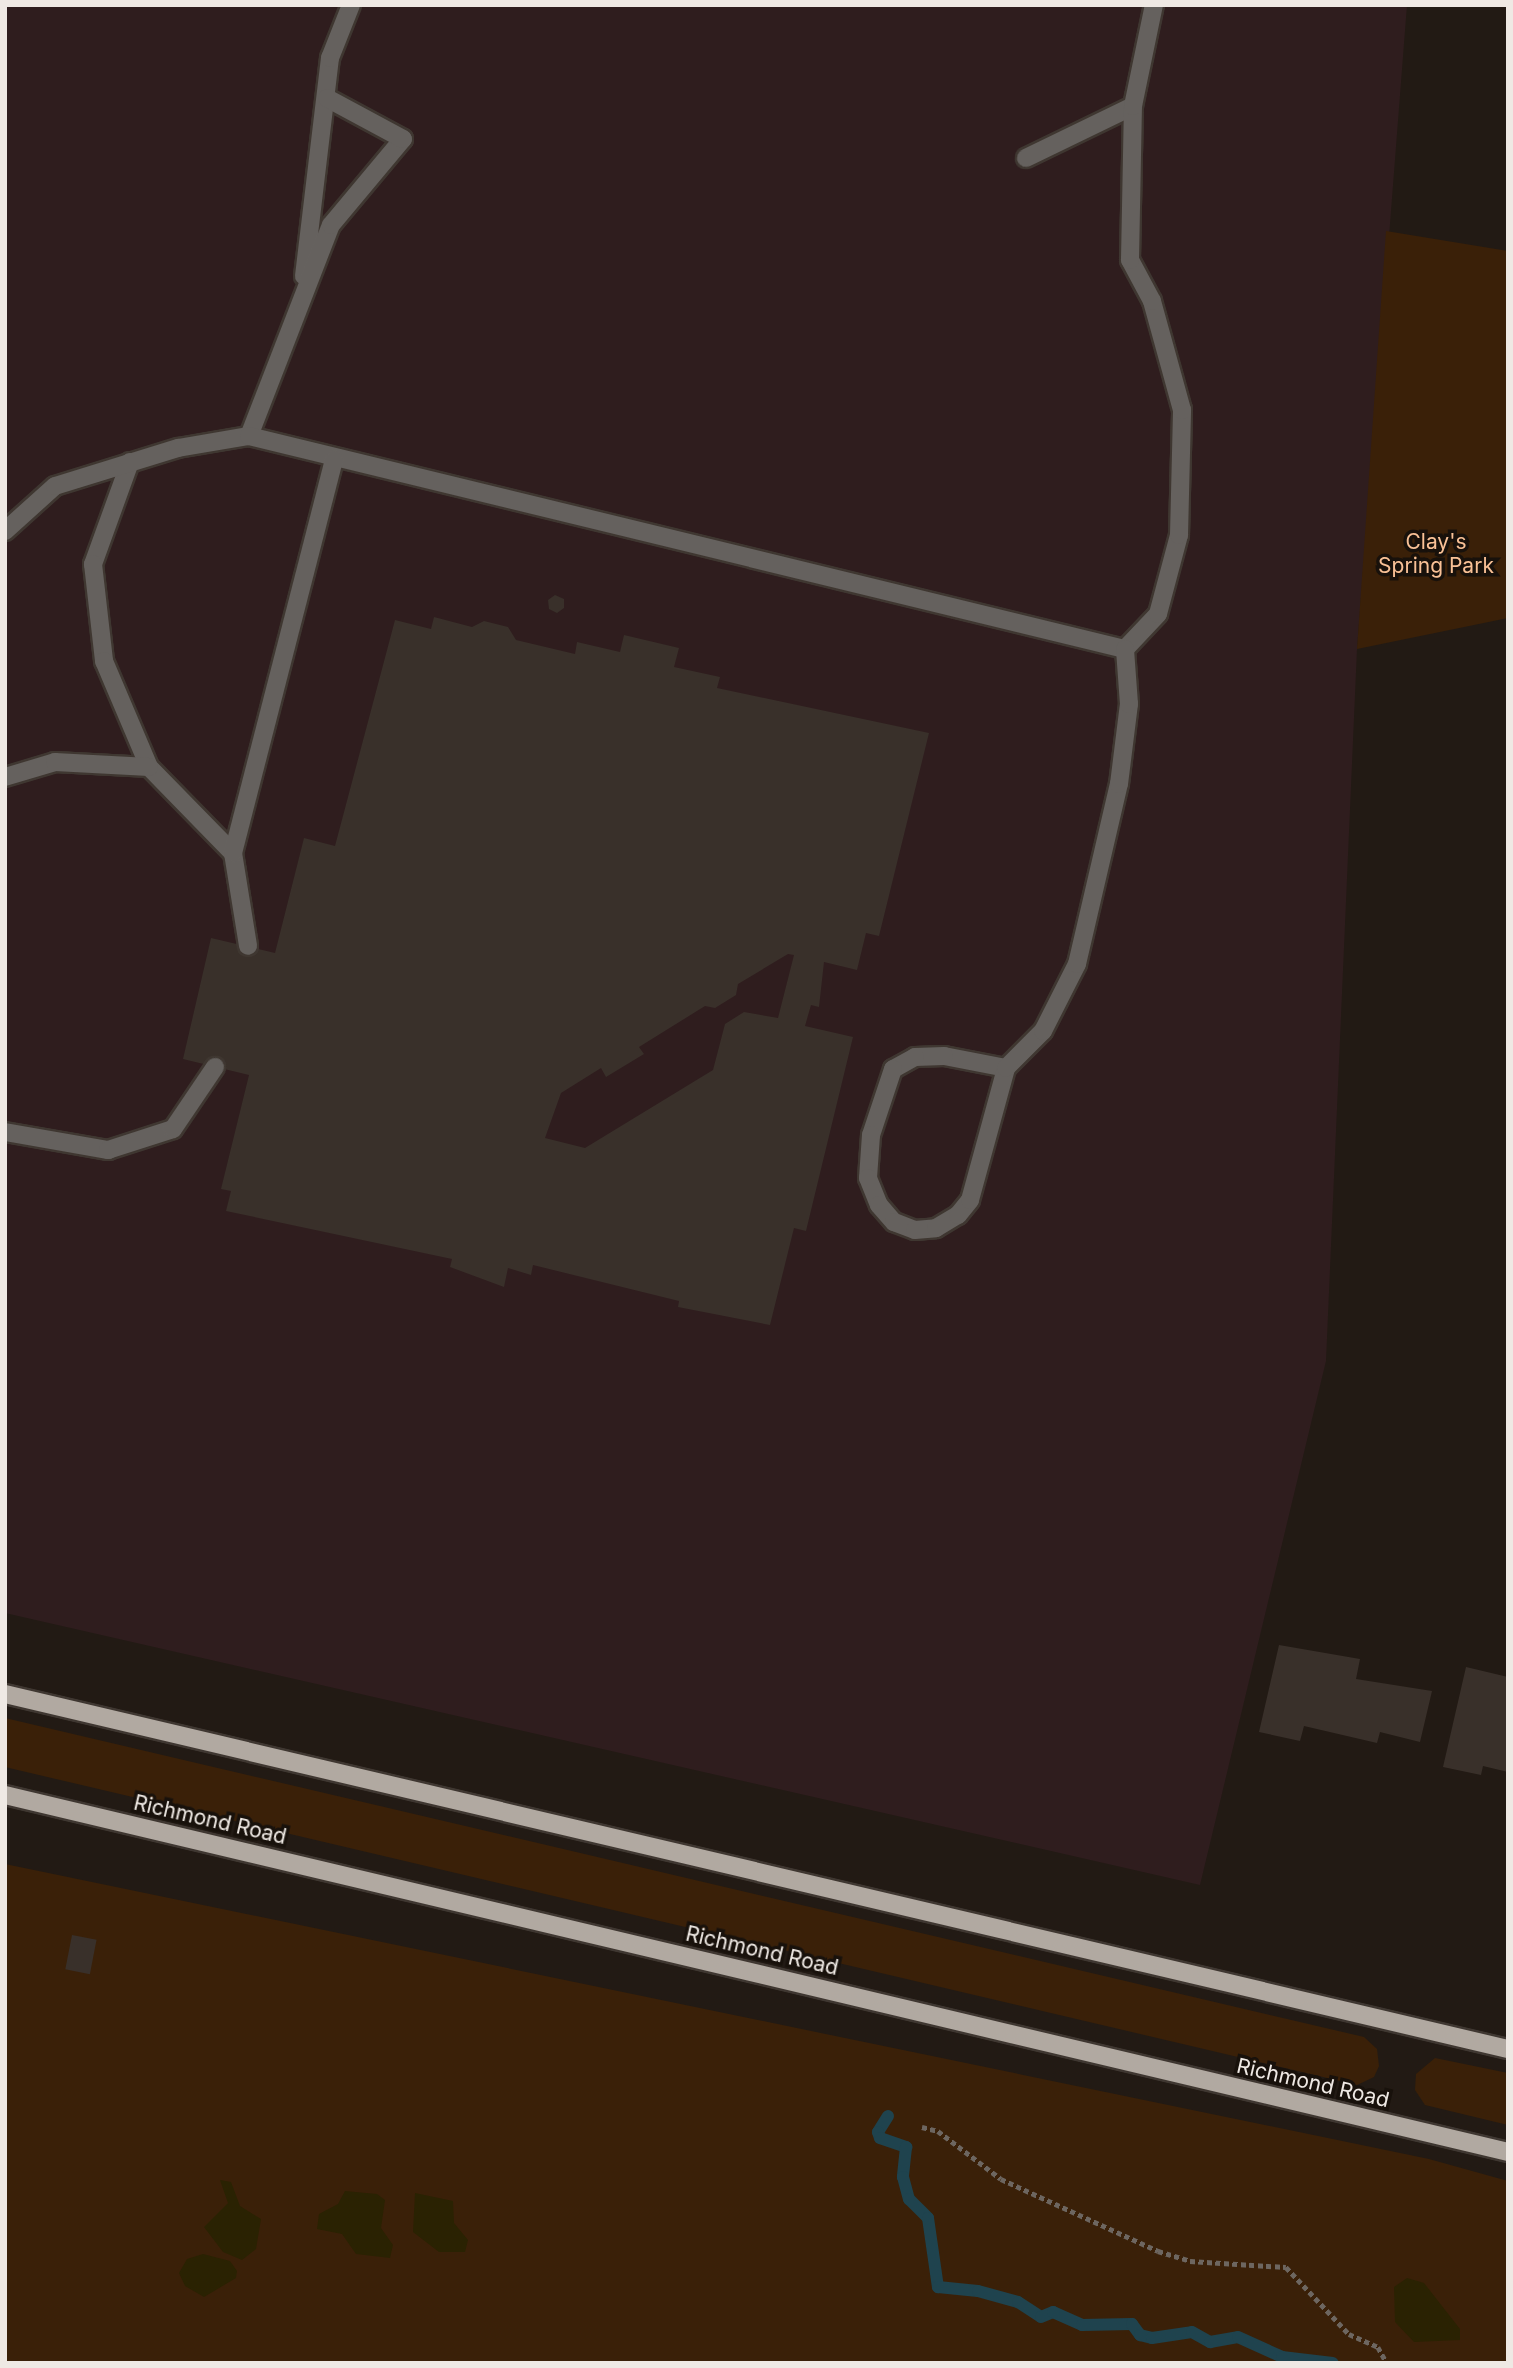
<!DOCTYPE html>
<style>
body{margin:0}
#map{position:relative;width:1513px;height:2368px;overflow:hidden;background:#221a14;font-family:Inter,sans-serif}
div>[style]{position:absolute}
.medical>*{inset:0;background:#2f1d1e}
.green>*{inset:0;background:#3a2008}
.sand>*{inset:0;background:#2a2202}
.stream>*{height:12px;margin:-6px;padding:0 6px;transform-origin:6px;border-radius:6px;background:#1f434e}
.building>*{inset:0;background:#39302a;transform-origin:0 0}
.path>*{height:4.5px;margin-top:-2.25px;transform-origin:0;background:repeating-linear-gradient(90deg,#6d6660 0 5px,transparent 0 8.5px)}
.roads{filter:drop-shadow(2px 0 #3f3731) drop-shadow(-2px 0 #3f3731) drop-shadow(0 2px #3f3731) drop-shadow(0 -2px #3f3731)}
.lane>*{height:18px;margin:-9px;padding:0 9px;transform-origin:9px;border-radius:9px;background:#65615e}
.primary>*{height:18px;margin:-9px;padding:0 9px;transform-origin:9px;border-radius:9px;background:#b1a9a1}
span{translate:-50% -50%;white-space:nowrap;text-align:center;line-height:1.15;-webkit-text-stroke:7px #18110b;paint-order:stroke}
.park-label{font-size:21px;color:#f9c196}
.street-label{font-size:21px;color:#efe9e4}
.frame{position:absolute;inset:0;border:7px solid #efe9e4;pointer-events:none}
</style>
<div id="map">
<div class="medical">
<div style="clip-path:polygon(5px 5px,1407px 5px,1357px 649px,1326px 1361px,1200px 1885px,5px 1613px)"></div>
</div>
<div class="green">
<div style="clip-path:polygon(1386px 231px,1508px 251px,1508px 618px,1357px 649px)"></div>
<div style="clip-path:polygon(5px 1718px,1364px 2037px,1377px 2049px,1379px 2066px,1374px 2077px,1357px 2085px,5px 1767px)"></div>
<div style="clip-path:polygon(5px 1864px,1429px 2159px,1508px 2181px,1508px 2363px,5px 2363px)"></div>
<div style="clip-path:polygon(1435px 2058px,1508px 2073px,1508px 2125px,1425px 2105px,1415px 2090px,1416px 2074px)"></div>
</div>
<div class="sand">
<div style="clip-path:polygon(220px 2180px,231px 2182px,240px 2206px,261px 2219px,256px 2249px,242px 2260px,223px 2252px,204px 2227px,228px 2203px)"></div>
<div style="clip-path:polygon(345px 2191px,377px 2194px,385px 2200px,381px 2228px,393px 2245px,390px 2258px,356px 2254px,342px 2234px,317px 2229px,319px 2214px,338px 2204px)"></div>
<div style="clip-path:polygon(415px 2193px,453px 2201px,454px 2223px,468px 2240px,465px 2252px,439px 2252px,413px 2232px)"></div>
<div style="clip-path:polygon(203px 2254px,230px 2261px,237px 2271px,236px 2278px,204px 2297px,185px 2286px,179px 2273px,187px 2259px)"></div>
<div style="clip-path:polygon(1407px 2278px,1424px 2283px,1460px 2329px,1460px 2340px,1414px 2342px,1395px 2322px,1394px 2287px)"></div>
</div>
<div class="stream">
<div style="left:888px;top:2116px;width:19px;rotate:122deg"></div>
<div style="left:878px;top:2132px;width:6px;rotate:72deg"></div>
<div style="left:880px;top:2138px;width:28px;rotate:19deg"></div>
<div style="left:906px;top:2147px;width:30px;rotate:96deg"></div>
<div style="left:903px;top:2177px;width:23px;rotate:75deg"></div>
<div style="left:909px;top:2199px;width:27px;rotate:45deg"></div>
<div style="left:928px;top:2218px;width:70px;rotate:81.8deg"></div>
<div style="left:938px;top:2287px;width:40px;rotate:5.7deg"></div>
<div style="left:978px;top:2291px;width:41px;rotate:15.4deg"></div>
<div style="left:1018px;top:2302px;width:27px;rotate:33deg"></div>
<div style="left:1041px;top:2317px;width:13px;rotate:-23deg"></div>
<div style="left:1053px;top:2312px;width:32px;rotate:24deg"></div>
<div style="left:1082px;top:2325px;width:50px;rotate:-1.1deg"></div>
<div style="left:1132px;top:2324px;width:14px;rotate:54deg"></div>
<div style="left:1140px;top:2335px;width:12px;rotate:14deg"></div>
<div style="left:1152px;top:2338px;width:40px;rotate:-8.5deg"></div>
<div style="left:1192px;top:2332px;width:21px;rotate:29deg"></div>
<div style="left:1210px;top:2342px;width:28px;rotate:-10deg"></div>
<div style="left:1238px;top:2337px;width:48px;rotate:24.4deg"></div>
<div style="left:1282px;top:2357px;width:51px;rotate:6.7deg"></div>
</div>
<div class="building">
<div style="clip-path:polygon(555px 595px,564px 599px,564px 608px,557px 613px,549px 609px,548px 600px)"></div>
<div style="clip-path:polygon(evenodd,434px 617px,472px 627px,484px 621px,508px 627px,516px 640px,575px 654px,577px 642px,620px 652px,624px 635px,679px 648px,674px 667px,720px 677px,717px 688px,929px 733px,879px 936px,866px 933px,857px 970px,824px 962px,819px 1007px,811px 1005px,805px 1026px,853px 1037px,806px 1231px,794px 1228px,770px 1325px,678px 1307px,679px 1301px,533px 1265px,531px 1275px,508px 1268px,504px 1287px,450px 1267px,452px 1259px,226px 1211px,231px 1191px,221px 1189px,249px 1075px,183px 1059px,211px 938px,275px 953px,304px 838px,335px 846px,395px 620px,431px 629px,434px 617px,788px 954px,794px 955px,778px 1018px,744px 1012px,725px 1024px,713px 1070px,585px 1148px,545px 1138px,561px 1093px,601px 1068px,606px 1077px,644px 1054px,639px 1047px,705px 1006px,715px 1008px,736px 995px,738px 984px,788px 954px)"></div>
<div style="clip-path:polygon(1279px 1645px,1360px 1659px,1356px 1679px,1432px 1691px,1420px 1742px,1380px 1732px,1377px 1743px,1304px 1726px,1300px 1741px,1259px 1732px)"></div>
<div style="clip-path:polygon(1466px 1667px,1508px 1677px,1508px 1772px,1483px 1766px,1481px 1775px,1443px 1767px)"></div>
<div style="left:72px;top:1935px;width:25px;height:35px;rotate:11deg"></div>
</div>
<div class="path">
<div style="left:922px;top:2127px;width:16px;rotate:14deg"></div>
<div style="left:938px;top:2131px;width:79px;rotate:37.3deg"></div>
<div style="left:1001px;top:2179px;width:173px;rotate:24.6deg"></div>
<div style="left:1158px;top:2251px;width:34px;rotate:17deg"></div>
<div style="left:1190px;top:2261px;width:96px;rotate:3.6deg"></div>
<div style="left:1286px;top:2267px;width:92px;rotate:46.8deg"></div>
<div style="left:1349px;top:2334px;width:32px;rotate:24deg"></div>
<div style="left:1378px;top:2347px;width:18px;rotate:61deg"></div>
</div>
<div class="roads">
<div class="lane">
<div style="left:1026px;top:158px;width:119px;rotate:-25.9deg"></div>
<div style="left:304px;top:276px;width:220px;rotate:-83.2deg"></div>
<div style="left:330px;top:58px;width:57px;rotate:-68.4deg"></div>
<div style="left:249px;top:436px;width:226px;rotate:-68.8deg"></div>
<div style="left:331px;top:225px;width:112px;rotate:-50.1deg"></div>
<div style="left:403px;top:139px;width:86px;rotate:-151.7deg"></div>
<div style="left:130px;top:462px;width:109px;rotate:109.9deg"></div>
<div style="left:93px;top:564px;width:98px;rotate:83.5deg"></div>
<div style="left:104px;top:661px;width:115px;rotate:67deg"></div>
<div style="left:149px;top:767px;width:120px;rotate:45.7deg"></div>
<div style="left:233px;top:853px;width:94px;rotate:80.8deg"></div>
<div style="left:5px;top:531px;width:67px;rotate:-42deg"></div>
<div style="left:55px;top:486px;width:129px;rotate:-17.2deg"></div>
<div style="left:178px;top:448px;width:72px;rotate:-9.6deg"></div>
<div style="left:249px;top:436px;width:902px;rotate:13.67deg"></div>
<div style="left:1125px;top:649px;width:48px;rotate:-46.7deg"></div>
<div style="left:1158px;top:614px;width:82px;rotate:-75.1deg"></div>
<div style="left:1179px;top:535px;width:125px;rotate:-88.6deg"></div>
<div style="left:1182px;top:410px;width:113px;rotate:-105.4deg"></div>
<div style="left:1152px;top:301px;width:47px;rotate:-118.2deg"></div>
<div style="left:1130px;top:260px;width:154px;rotate:-88.9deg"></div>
<div style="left:1133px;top:106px;width:103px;rotate:-78.3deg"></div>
<div style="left:5px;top:777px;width:52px;rotate:-16.7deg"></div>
<div style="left:55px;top:762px;width:94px;rotate:3deg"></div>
<div style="left:233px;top:853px;width:406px;rotate:-75.6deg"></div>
<div style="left:1006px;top:1068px;width:63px;rotate:-169deg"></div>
<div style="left:944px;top:1056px;width:29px;rotate:178deg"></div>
<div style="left:915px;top:1057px;width:25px;rotate:151deg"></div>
<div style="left:893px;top:1069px;width:70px;rotate:108.4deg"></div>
<div style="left:871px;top:1135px;width:43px;rotate:94deg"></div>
<div style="left:868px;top:1178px;width:29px;rotate:68deg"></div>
<div style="left:879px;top:1205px;width:23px;rotate:49deg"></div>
<div style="left:894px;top:1222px;width:22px;rotate:21deg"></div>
<div style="left:915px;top:1230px;width:21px;rotate:-5deg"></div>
<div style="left:936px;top:1228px;width:26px;rotate:-31deg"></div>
<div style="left:958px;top:1215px;width:19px;rotate:-51deg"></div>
<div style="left:970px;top:1200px;width:137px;rotate:-74.7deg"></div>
<div style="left:1006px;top:1068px;width:52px;rotate:-45deg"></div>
<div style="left:1043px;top:1031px;width:75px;rotate:-63.1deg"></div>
<div style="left:1077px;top:964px;width:185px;rotate:-76.9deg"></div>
<div style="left:1119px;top:784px;width:81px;rotate:-82.9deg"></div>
<div style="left:1129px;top:704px;width:55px;rotate:-94.2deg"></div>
<div style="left:5px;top:1132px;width:105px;rotate:9.9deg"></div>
<div style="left:108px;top:1150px;width:68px;rotate:-17.9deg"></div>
<div style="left:173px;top:1129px;width:75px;rotate:-55.9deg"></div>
</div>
<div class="primary">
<div style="left:5px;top:1694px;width:1544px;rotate:13.29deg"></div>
<div style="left:5px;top:1795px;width:1545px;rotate:13.36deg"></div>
</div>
</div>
<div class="park-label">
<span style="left:1436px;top:554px">Clay's<br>Spring Park</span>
</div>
<div class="street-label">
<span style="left:210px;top:1820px;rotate:13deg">Richmond Road</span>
<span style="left:762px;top:1951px;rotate:13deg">Richmond Road</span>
<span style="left:1313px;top:2083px;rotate:13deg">Richmond Road</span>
</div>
<div class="frame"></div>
</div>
